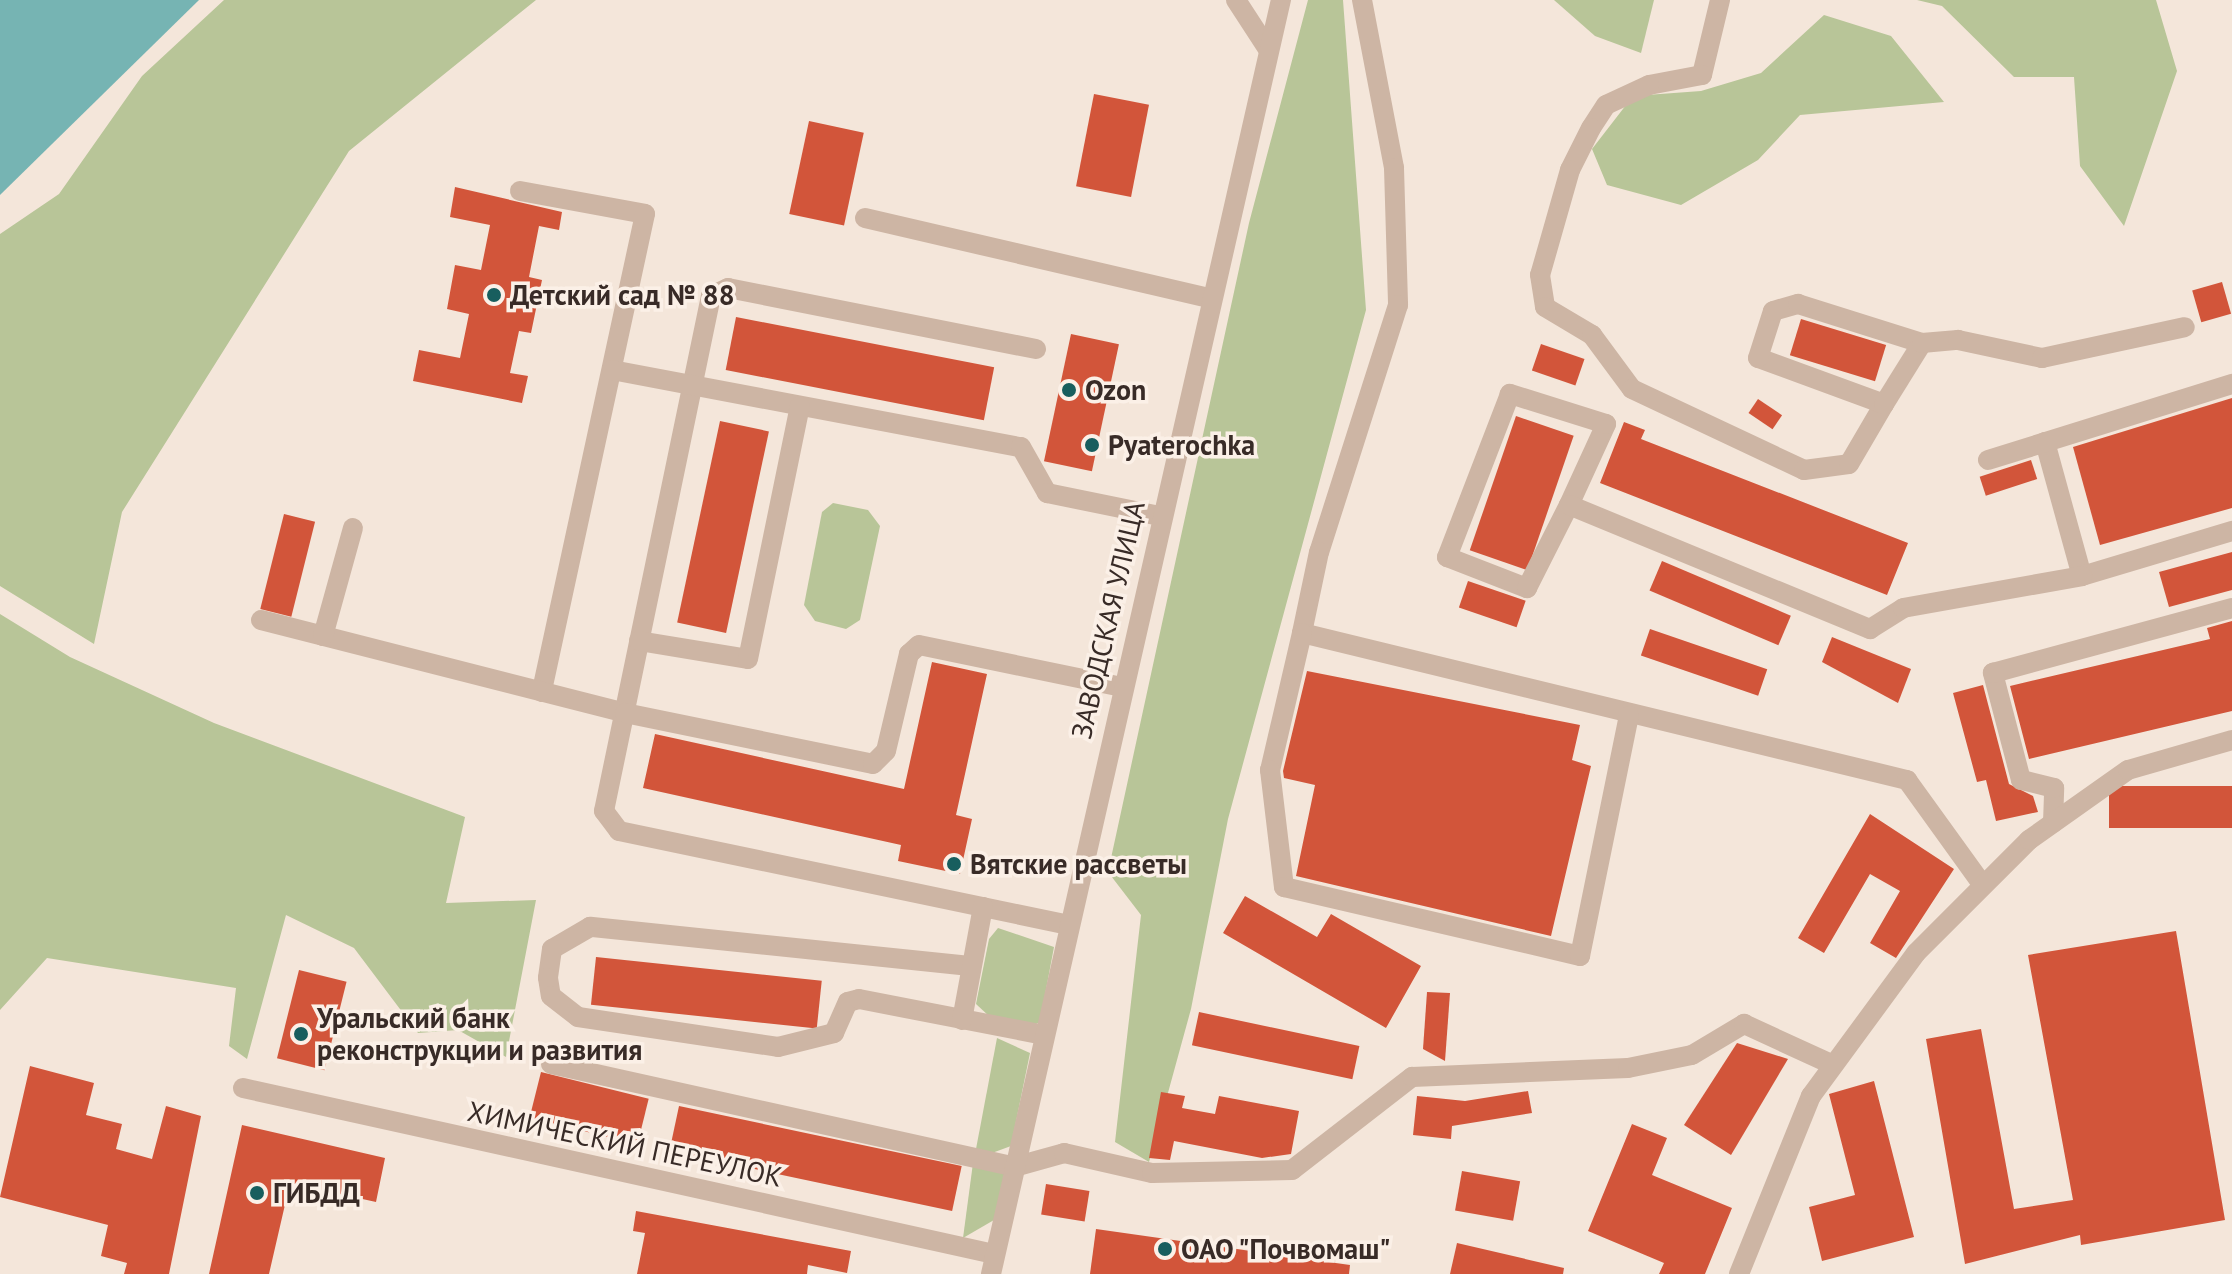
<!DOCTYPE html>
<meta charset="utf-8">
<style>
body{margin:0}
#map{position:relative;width:2232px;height:1274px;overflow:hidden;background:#f4e6da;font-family:"PT Sans",sans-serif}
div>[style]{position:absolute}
.green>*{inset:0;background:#b8c598}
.water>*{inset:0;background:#76b4b3}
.building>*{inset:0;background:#d2553a;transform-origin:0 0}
.minor>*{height:20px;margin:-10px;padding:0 10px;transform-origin:10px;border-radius:10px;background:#cdb5a4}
.dots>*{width:22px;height:22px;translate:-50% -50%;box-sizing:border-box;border:4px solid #fbf0e7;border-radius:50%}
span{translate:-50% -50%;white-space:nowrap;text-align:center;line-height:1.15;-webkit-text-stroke:7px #fbf0e7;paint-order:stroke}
.poi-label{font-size:28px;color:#382b27;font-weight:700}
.left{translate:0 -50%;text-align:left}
.street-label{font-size:28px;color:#382b27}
</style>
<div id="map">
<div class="green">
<div style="clip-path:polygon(224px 0,536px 0,349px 151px,122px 512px,94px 644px,0 586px,0 234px,59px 194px,142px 76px)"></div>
<div style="clip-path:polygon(1308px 0,1343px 0,1366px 310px,1228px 819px,1191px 1009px,1149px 1162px,1115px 1142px,1141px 915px,1108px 872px,1249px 223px)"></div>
<div style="clip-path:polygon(1554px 0,1654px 0,1641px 53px,1595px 36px)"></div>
<div style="clip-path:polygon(1917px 0,2156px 0,2177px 71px,2124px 226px,2080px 166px,2074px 77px,2014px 77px,1942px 6px)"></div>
<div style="clip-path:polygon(1824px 15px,1891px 36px,1944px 102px,1800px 115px,1758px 160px,1681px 205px,1607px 185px,1592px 149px,1633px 96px,1701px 91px,1761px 73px)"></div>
<div style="clip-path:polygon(833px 503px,868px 510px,880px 526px,860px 620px,846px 629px,815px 621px,804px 605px,822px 512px)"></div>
<div style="clip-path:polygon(0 614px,70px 657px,214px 723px,465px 817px,446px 903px,536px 900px,506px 1057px,458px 1030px,418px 1033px,354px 948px,286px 915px,247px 1059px,229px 1046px,236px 988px,47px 958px,0 1010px)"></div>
<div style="clip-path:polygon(998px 928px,1054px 947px,1040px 1022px,1030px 1027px,990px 1017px,976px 1004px,989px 939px)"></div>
<div style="clip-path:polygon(997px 1038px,1030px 1053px,1011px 1146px,992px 1153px,976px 1149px)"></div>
<div style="clip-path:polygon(973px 1163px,1006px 1170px,994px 1220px,963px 1238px)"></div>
</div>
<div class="water">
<div style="clip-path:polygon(0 0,199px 0,0 195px)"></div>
</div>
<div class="building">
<div style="left:1094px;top:94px;width:56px;height:94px;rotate:11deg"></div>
<div style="left:809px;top:121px;width:56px;height:95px;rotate:12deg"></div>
<div style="clip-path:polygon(455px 187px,562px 212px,559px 230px,539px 226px,529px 277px,542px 280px,531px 333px,519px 331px,510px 373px,528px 376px,522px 403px,413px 381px,419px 350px,460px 358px,469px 314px,447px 309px,455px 265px,481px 270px,490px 225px,450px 217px)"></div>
<div style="left:2222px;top:282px;width:33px;height:31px;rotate:74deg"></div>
<div style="left:736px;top:317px;width:263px;height:54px;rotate:11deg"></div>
<div style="left:1801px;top:319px;width:89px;height:38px;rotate:17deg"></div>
<div style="left:1071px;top:334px;width:49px;height:130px;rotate:12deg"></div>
<div style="left:1541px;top:344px;width:46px;height:28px;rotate:19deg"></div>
<div style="clip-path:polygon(2232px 398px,2232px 508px,2100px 545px,2073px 447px)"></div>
<div style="left:1758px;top:399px;width:29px;height:17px;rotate:34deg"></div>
<div style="left:1516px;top:416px;width:61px;height:142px;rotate:19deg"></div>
<div style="left:720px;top:421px;width:50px;height:206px;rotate:12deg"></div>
<div style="clip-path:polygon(1624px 422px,1645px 430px,1641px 439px,1908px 543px,1887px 595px,1600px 483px)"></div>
<div style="left:2031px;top:460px;width:20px;height:54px;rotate:72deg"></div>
<div style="left:284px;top:514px;width:32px;height:98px;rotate:14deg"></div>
<div style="clip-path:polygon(2232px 552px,2232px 590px,2169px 607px,2159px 572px)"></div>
<div style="left:1662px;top:561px;width:140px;height:32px;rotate:23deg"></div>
<div style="left:1468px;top:581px;width:61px;height:28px;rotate:19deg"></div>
<div style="clip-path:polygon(2232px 621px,2232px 711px,2029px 759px,2010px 686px,2210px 639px,2207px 628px)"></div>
<div style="left:1650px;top:629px;width:124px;height:28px;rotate:19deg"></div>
<div style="clip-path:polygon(1832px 637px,1911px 669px,1898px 703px,1822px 662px)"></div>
<div style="clip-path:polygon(932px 662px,987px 674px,956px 815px,972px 819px,960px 874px,898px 861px,901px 845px,643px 788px,655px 734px,904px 789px)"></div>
<div style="clip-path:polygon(1307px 671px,1580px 725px,1572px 760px,1591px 766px,1551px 936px,1296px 876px,1315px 785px,1284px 778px,1283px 771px)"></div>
<div style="clip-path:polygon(1983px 685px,2009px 784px,2033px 796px,2038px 812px,1996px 821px,1986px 780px,1977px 782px,1953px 693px)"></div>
<div style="left:2232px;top:786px;width:42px;height:123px;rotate:90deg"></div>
<div style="clip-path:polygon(1870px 814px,1954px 869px,1896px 958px,1870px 943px,1900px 891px,1870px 874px,1824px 953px,1798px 938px)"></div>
<div style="clip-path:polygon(1245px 896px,1317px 937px,1331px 914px,1421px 966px,1386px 1028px,1223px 933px)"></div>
<div style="clip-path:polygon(2176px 931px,2225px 1220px,2081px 1245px,2080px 1235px,1965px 1264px,1926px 1039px,1981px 1029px,2014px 1209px,2073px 1200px,2028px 955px)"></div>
<div style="left:596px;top:957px;width:227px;height:48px;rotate:6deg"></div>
<div style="left:299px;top:970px;width:49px;height:91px;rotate:14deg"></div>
<div style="clip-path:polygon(1427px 992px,1450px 993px,1445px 1061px,1423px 1049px)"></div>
<div style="left:1199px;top:1012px;width:164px;height:34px;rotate:12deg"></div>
<div style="clip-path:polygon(1737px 1043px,1788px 1059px,1731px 1155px,1684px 1125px)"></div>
<div style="clip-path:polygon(30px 1066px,94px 1083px,86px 1115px,122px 1124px,116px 1149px,152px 1159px,166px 1106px,201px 1116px,169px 1274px,124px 1274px,127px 1263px,101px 1256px,108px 1225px,0 1197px)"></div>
<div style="left:541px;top:1072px;width:111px;height:47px;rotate:14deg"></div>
<div style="clip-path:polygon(1874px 1081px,1914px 1237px,1822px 1261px,1809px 1207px,1855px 1195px,1829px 1094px)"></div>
<div style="clip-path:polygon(1528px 1091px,1532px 1113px,1452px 1126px,1451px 1139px,1413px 1135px,1417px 1096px,1465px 1101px)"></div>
<div style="clip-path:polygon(1161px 1092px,1185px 1096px,1182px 1108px,1215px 1114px,1219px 1096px,1299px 1111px,1291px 1154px,1262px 1158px,1174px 1141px,1170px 1160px,1149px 1158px)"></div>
<div style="left:679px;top:1106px;width:289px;height:46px;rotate:12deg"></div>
<div style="clip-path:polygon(1632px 1124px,1667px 1138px,1652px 1175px,1732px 1208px,1705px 1274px,1659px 1274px,1664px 1263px,1588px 1231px)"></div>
<div style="clip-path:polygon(242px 1125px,385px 1158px,376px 1202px,290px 1183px,269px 1274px,209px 1274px)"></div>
<div style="left:1462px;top:1171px;width:59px;height:40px;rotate:10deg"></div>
<div style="left:1046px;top:1184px;width:44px;height:31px;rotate:9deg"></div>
<div style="clip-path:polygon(636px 1211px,851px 1251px,847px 1273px,808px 1265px,807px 1274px,637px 1274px,645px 1233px,633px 1231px)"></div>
<div style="clip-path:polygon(1096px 1229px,1350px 1265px,1349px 1274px,1090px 1274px)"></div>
<div style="clip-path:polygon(1457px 1243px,1564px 1268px,1563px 1274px,1450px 1274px)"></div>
</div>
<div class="minor">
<div style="left:1236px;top:0;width:59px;rotate:56.9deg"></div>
<div style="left:1362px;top:0;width:171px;rotate:79.2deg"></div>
<div style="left:1394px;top:168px;width:137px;rotate:88.3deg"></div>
<div style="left:1398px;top:305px;width:259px;rotate:107.7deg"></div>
<div style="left:1319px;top:552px;width:83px;rotate:101.9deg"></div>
<div style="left:1302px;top:633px;width:623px;rotate:13.66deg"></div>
<div style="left:1907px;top:780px;width:128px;rotate:54.2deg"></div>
<div style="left:1720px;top:0;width:77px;rotate:103.5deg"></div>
<div style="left:1702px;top:75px;width:54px;rotate:169.3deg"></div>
<div style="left:1649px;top:85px;width:47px;rotate:155.1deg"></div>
<div style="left:1606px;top:105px;width:27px;rotate:123deg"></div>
<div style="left:1591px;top:128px;width:47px;rotate:116.6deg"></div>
<div style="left:1570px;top:170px;width:109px;rotate:105.9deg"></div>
<div style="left:1540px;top:275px;width:32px;rotate:81deg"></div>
<div style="left:1545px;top:307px;width:55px;rotate:30.8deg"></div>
<div style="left:1592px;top:335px;width:67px;rotate:53.5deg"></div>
<div style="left:1632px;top:389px;width:190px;rotate:25.2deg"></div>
<div style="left:1804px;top:470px;width:45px;rotate:-7.6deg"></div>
<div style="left:1849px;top:464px;width:69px;rotate:-59.7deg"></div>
<div style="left:1884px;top:404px;width:134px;rotate:-159.9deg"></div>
<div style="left:1758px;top:358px;width:49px;rotate:-72.3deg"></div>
<div style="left:1773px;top:311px;width:26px;rotate:-16deg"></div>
<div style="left:1798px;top:304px;width:130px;rotate:17.5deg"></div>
<div style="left:1922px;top:343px;width:72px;rotate:121.9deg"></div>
<div style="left:520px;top:191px;width:127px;rotate:10.4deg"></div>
<div style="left:645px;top:214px;width:489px;rotate:102.2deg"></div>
<div style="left:865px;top:218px;width:353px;rotate:13.1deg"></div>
<div style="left:1922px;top:343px;width:36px;rotate:-5deg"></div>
<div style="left:1958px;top:340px;width:86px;rotate:12.1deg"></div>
<div style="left:2042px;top:358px;width:146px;rotate:-12.2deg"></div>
<div style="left:1036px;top:349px;width:314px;rotate:-168.8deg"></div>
<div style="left:728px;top:288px;width:19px;rotate:155deg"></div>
<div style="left:711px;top:296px;width:526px;rotate:101.74deg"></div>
<div style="left:604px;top:811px;width:25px;rotate:53deg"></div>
<div style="left:619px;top:831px;width:459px;rotate:11.8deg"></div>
<div style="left:612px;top:370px;width:416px;rotate:10.7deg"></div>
<div style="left:1021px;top:447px;width:53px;rotate:60.5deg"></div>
<div style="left:1047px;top:493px;width:115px;rotate:11.5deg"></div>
<div style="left:2045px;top:442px;width:139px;rotate:74.6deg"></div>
<div style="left:2082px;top:576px;width:157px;rotate:-16.7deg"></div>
<div style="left:1988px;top:460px;width:256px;rotate:-17.3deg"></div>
<div style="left:1569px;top:505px;width:89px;rotate:-65.4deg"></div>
<div style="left:1606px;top:424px;width:101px;rotate:-162.6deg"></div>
<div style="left:1510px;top:394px;width:175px;rotate:111.1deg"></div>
<div style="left:1447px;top:557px;width:86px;rotate:21.2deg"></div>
<div style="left:1527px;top:588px;width:93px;rotate:-63.2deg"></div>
<div style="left:1569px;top:505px;width:326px;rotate:22.4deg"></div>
<div style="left:1870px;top:629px;width:39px;rotate:-32deg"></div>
<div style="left:1903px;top:608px;width:182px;rotate:-10.1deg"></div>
<div style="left:261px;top:620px;width:376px;rotate:14.3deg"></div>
<div style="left:625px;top:713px;width:253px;rotate:11.6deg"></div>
<div style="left:873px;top:764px;width:18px;rotate:-45deg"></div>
<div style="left:886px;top:751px;width:100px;rotate:-76.7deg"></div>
<div style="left:909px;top:654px;width:13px;rotate:-42deg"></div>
<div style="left:919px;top:645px;width:206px;rotate:11.7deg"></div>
<div style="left:1302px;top:633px;width:141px;rotate:103.1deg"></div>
<div style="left:1270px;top:770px;width:118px;rotate:83.2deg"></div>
<div style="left:1284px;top:887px;width:304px;rotate:13.1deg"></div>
<div style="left:1580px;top:956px;width:245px;rotate:-78.5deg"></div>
<div style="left:323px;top:636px;width:112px;rotate:-74.5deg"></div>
<div style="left:639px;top:641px;width:110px;rotate:9.4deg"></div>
<div style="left:748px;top:659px;width:258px;rotate:-78.4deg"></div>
<div style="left:2053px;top:823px;width:35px;rotate:-88deg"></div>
<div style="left:2054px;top:788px;width:34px;rotate:-166deg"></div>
<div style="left:2021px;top:780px;width:111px;rotate:-104.7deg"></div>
<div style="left:1993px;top:673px;width:248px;rotate:-15.2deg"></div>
<div style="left:970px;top:966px;width:382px;rotate:-174.1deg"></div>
<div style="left:590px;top:927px;width:44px;rotate:149.9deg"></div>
<div style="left:552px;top:949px;width:29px;rotate:98deg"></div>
<div style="left:548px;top:978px;width:18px;rotate:81deg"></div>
<div style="left:551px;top:996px;width:34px;rotate:38deg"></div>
<div style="left:578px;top:1017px;width:202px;rotate:8.5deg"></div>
<div style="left:778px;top:1047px;width:58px;rotate:-14deg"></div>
<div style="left:834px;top:1033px;width:34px;rotate:-66deg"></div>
<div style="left:848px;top:1002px;width:11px;rotate:-15deg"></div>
<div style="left:859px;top:999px;width:188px;rotate:11deg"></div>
<div style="left:962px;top:1020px;width:115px;rotate:-79.5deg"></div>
<div style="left:551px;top:1064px;width:474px;rotate:12.5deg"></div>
<div style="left:1014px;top:1167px;width:52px;rotate:-15.6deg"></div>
<div style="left:1064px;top:1153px;width:90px;rotate:12.8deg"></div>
<div style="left:1152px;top:1173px;width:140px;rotate:-1.2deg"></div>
<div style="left:1292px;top:1170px;width:152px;rotate:-37.8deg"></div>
<div style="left:1412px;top:1077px;width:216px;rotate:-2.4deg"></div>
<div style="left:1628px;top:1068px;width:65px;rotate:-11.5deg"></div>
<div style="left:1692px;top:1055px;width:61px;rotate:-30.8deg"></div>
<div style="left:1744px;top:1024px;width:98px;rotate:24.7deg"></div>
<div style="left:243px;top:1088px;width:769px;rotate:12.46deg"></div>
<div style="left:991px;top:1274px;width:1307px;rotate:-77.18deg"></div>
<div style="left:1739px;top:1274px;width:192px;rotate:-68deg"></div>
<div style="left:1811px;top:1096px;width:177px;rotate:-53.7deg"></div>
<div style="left:1916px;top:953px;width:160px;rotate:-45deg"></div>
<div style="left:2029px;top:840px;width:121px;rotate:-35.3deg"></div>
<div style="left:2128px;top:770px;width:108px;rotate:-16.1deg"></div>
</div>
<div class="dots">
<div style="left:494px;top:295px;background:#185e5e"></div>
<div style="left:1069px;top:390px;background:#185e5e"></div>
<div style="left:1092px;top:445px;background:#185e5e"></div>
<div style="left:954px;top:864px;background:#185e5e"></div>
<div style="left:301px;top:1034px;background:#185e5e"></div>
<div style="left:257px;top:1193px;background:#185e5e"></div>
<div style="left:1165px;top:1249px;background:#185e5e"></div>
</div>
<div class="poi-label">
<span class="left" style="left:510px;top:295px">Детский сад № 88</span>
<span class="left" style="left:1085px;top:390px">Ozon</span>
<span class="left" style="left:1108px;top:445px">Pyaterochka</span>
<span class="left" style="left:970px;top:864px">Вятские рассветы</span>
<span class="left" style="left:317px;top:1034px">Уральский банк<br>реконструкции и развития</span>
<span class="left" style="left:273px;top:1193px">ГИБДД</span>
<span class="left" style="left:1181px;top:1249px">ОАО "Почвомаш"</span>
</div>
<div class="street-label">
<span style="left:1108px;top:620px;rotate:-77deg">ЗАВОДСКАЯ УЛИЦА</span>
<span style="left:625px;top:1144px;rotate:12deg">ХИМИЧЕСКИЙ ПЕРЕУЛОК</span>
</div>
</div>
